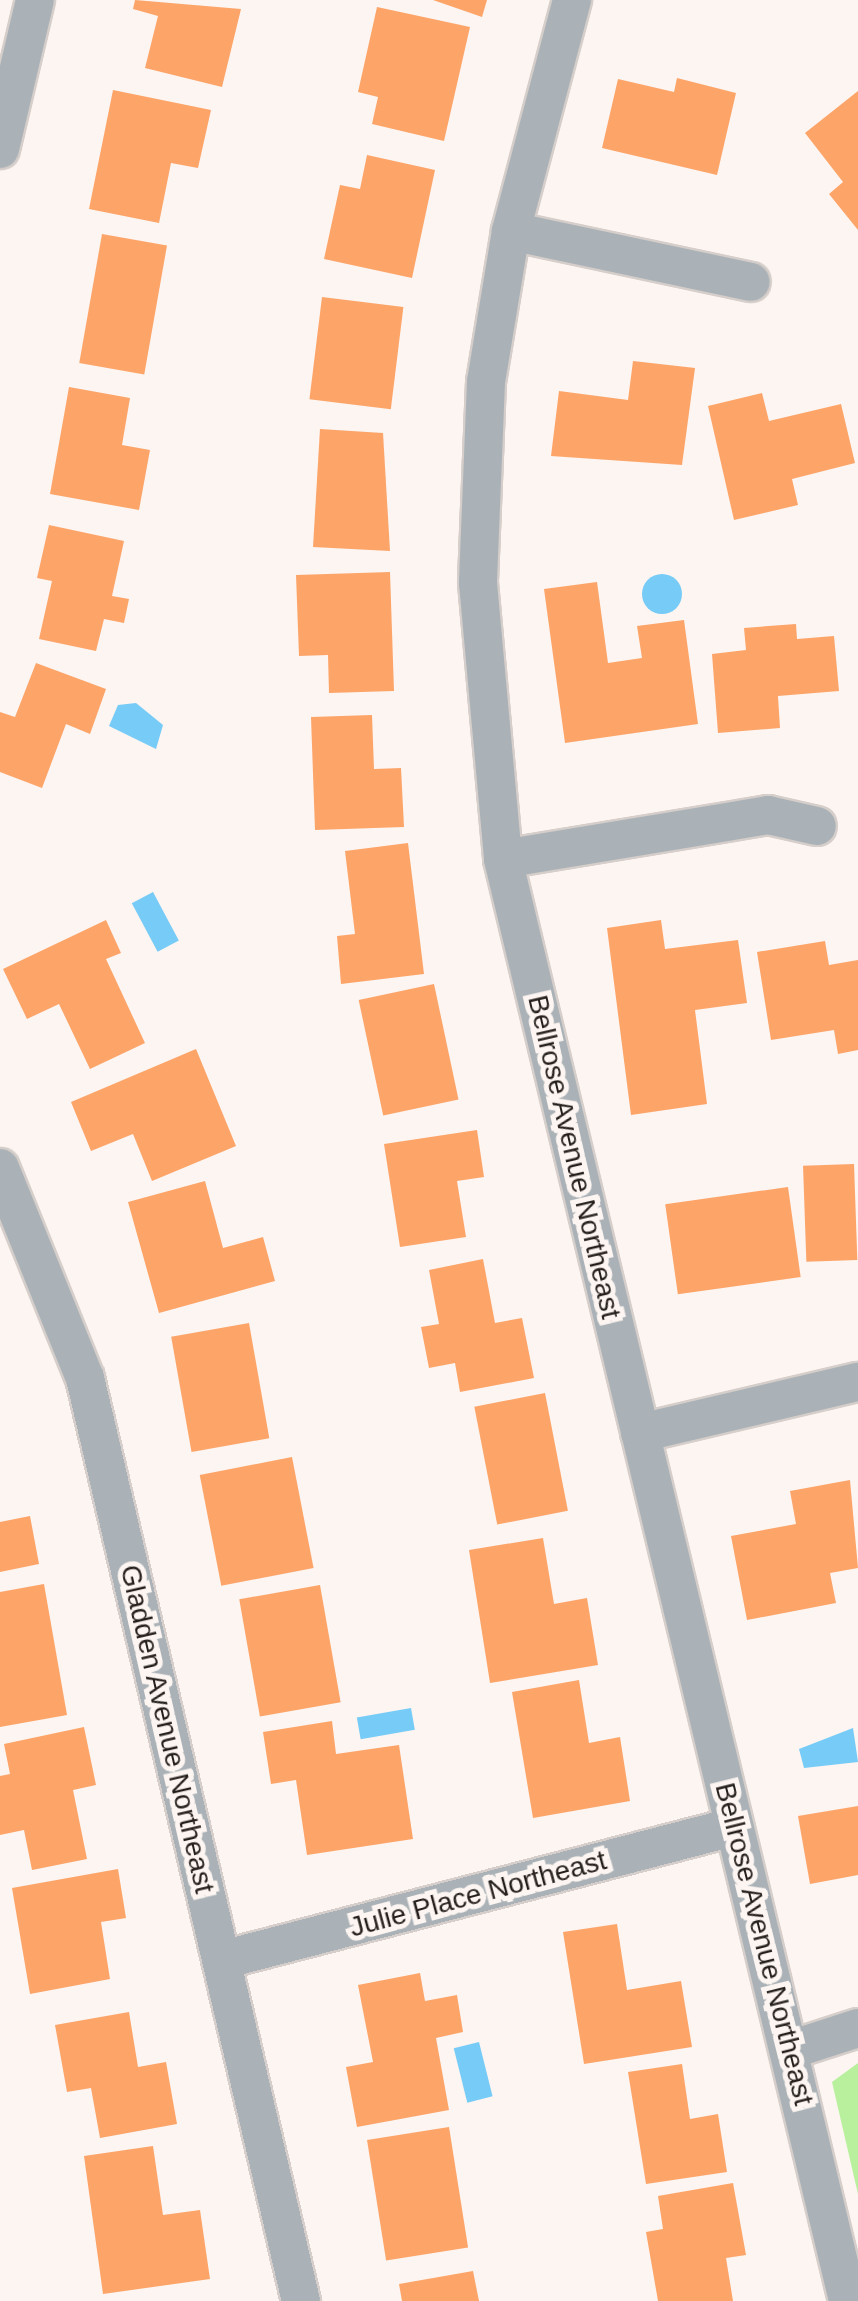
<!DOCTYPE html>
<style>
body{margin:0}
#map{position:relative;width:858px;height:2301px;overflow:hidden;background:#fcf5f1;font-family:Arial,sans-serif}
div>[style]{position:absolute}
.green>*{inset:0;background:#b8f09d}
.water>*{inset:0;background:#76cbf7;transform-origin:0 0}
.round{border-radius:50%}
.building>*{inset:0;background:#fda469;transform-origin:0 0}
.roads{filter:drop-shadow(2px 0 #d5ceca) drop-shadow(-2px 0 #d5ceca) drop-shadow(0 2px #d5ceca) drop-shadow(0 -2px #d5ceca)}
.street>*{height:38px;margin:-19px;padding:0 19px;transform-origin:19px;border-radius:19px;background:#abb2b7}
span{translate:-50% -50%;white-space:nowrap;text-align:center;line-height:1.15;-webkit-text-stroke:10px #fcf5f1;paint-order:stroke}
.street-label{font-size:28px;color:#251f1b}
</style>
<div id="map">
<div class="green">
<div style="clip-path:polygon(858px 2063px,858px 2194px,832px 2082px)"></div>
</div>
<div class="water">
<div class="round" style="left:642px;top:574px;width:40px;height:40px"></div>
<div style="clip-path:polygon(136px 703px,163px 725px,156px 749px,109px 726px,118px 705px)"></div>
<div style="left:153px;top:892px;width:55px;height:24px;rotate:62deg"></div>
<div style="left:411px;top:1708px;width:22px;height:55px;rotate:80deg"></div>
<div style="clip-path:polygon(853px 1728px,858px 1762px,804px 1768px,799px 1749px)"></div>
<div style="left:479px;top:2042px;width:56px;height:26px;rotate:76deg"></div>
</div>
<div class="building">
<div style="clip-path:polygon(135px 0,241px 9px,222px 87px,145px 68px,158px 16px,133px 9px)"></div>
<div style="clip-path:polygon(433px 0,487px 0,482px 17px)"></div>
<div style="clip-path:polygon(377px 7px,470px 27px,444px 141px,372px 124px,378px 97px,358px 92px)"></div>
<div style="clip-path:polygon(677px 78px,736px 93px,717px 175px,602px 148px,618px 79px,674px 92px)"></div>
<div style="clip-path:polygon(113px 90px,211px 110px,198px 168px,171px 163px,159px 223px,89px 209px)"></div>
<div style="clip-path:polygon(858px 91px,858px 230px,829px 194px,843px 182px,805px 133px)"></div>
<div style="clip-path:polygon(367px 155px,435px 170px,412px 278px,324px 259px,340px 185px,360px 189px)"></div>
<div style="left:102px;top:234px;width:66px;height:131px;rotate:10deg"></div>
<div style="left:322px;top:297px;width:82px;height:103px;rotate:7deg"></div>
<div style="clip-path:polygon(633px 361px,695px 368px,682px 465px,551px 456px,559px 391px,628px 400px)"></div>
<div style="clip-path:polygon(69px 387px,130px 398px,122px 445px,150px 450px,139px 510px,50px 494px)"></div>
<div style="clip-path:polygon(762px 393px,769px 421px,841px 404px,855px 463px,792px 479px,798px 505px,734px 520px,708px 406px)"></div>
<div style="clip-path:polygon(320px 429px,383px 433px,390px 551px,313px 547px)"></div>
<div style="clip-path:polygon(49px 525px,124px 541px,112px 596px,129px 599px,124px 623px,104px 619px,96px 651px,39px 639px,52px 581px,37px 578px)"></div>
<div style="clip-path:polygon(390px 572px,394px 691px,329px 693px,328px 655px,299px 656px,296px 575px)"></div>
<div style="clip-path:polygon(597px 582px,608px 663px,642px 658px,637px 626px,684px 620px,698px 724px,565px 743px,544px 589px)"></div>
<div style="clip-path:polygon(796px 624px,797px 639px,834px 636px,839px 691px,778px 696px,780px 728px,718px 733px,712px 654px,746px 650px,744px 628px)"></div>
<div style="clip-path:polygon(36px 663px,106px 689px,90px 734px,66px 724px,42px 788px,0 772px,0 712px,15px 717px)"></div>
<div style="clip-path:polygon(372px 715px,374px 769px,401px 768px,404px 827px,315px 830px,311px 717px)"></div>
<div style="clip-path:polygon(408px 843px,424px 974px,341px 984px,337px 936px,355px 934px,345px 851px)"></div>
<div style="clip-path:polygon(106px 920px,121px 953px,106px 959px,145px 1043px,90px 1069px,59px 1004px,27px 1019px,3px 969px)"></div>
<div style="clip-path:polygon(661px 920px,665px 949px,738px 940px,747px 1003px,695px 1010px,707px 1104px,631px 1115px,607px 928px)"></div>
<div style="clip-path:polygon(825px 941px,829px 965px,858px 960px,858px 1050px,838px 1054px,834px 1030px,771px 1040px,757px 952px)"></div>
<div style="left:434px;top:984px;width:118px;height:77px;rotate:78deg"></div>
<div style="clip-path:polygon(196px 1049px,236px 1146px,152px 1181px,133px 1134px,91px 1151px,71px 1102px)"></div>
<div style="clip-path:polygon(477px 1130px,484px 1177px,457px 1181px,466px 1237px,400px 1247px,384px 1144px)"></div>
<div style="left:854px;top:1164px;width:96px;height:51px;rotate:88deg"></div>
<div style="clip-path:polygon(205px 1181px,223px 1248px,263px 1237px,275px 1281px,159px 1313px,128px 1202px)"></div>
<div style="left:788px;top:1187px;width:91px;height:124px;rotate:82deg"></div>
<div style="clip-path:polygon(483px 1259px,495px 1323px,522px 1318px,534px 1378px,460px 1392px,455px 1363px,429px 1368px,421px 1327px,439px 1324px,429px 1270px)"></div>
<div style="left:249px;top:1323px;width:117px;height:79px;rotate:80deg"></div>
<div style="left:545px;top:1393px;width:120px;height:72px;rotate:79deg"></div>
<div style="left:292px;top:1457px;width:113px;height:94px;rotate:79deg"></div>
<div style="clip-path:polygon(850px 1480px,858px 1568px,830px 1573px,836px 1603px,747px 1620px,731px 1536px,796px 1524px,790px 1491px)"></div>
<div style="clip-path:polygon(30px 1516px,39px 1564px,0 1572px,0 1522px)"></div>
<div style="clip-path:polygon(543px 1538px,554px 1604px,587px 1598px,598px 1665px,490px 1683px,469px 1550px)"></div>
<div style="clip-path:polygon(44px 1584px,67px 1715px,0 1727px,0 1592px)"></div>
<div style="left:320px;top:1585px;width:119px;height:82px;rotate:80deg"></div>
<div style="clip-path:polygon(579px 1680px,589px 1743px,620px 1737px,630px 1801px,533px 1818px,512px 1692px)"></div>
<div style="clip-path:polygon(332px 1721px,336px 1754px,399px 1745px,413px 1839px,307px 1855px,296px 1780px,271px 1784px,263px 1732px)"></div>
<div style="clip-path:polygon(84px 1727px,96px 1785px,73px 1790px,87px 1859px,32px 1870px,24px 1830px,0 1835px,0 1776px,10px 1774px,4px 1744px)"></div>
<div style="clip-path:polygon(858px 1806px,858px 1875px,810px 1884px,798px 1816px)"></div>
<div style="clip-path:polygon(118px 1869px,126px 1918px,101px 1922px,110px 1979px,30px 1994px,12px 1888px)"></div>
<div style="clip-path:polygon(617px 1924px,627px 1990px,681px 1981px,692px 2047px,584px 2064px,563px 1932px)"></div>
<div style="clip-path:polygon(420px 1973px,425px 2001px,457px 1995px,463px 2032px,436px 2038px,449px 2110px,357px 2127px,346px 2067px,373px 2062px,358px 1985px)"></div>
<div style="clip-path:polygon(129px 2012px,138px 2067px,166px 2062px,177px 2124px,100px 2138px,91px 2088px,67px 2092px,55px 2025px)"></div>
<div style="clip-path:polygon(682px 2064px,690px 2119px,718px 2114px,727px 2172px,646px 2184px,628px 2072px)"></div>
<div style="left:449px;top:2127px;width:122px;height:83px;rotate:81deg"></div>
<div style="clip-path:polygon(153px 2146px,163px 2215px,200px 2210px,210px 2279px,103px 2294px,84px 2156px)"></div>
<div style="clip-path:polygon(733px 2183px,746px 2255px,726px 2258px,733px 2301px,658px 2301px,646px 2232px,663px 2229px,658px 2196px)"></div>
<div style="clip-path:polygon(473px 2271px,479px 2301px,402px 2301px,399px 2284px)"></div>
</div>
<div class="roads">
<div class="street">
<div style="left:572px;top:0;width:239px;rotate:104.8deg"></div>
<div style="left:511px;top:231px;width:153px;rotate:99.4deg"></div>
<div style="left:486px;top:382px;width:201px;rotate:92.3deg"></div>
<div style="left:478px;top:583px;width:277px;rotate:84.8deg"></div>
<div style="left:503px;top:859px;width:1483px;rotate:76.54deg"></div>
<div style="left:0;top:149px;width:153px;rotate:-76.8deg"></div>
<div style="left:511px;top:231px;width:245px;rotate:12deg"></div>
<div style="left:503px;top:859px;width:269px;rotate:-9.4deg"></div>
<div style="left:768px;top:815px;width:50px;rotate:12.7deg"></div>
<div style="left:0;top:1168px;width:227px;rotate:68deg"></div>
<div style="left:85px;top:1378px;width:948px;rotate:76.83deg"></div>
<div style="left:640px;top:1433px;width:224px;rotate:-13.2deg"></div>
<div style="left:222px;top:1960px;width:528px;rotate:-14.59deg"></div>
<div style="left:793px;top:2049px;width:68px;rotate:-17.9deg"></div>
</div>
</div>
<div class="street-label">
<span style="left:574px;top:1157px;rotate:77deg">Bellrose Avenue Northeast</span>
<span style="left:167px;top:1729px;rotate:77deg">Gladden Avenue Northeast</span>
<span style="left:478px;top:1894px;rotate:-15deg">Julie Place Northeast</span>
<span style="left:764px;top:1944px;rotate:76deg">Bellrose Avenue Northeast</span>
</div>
</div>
